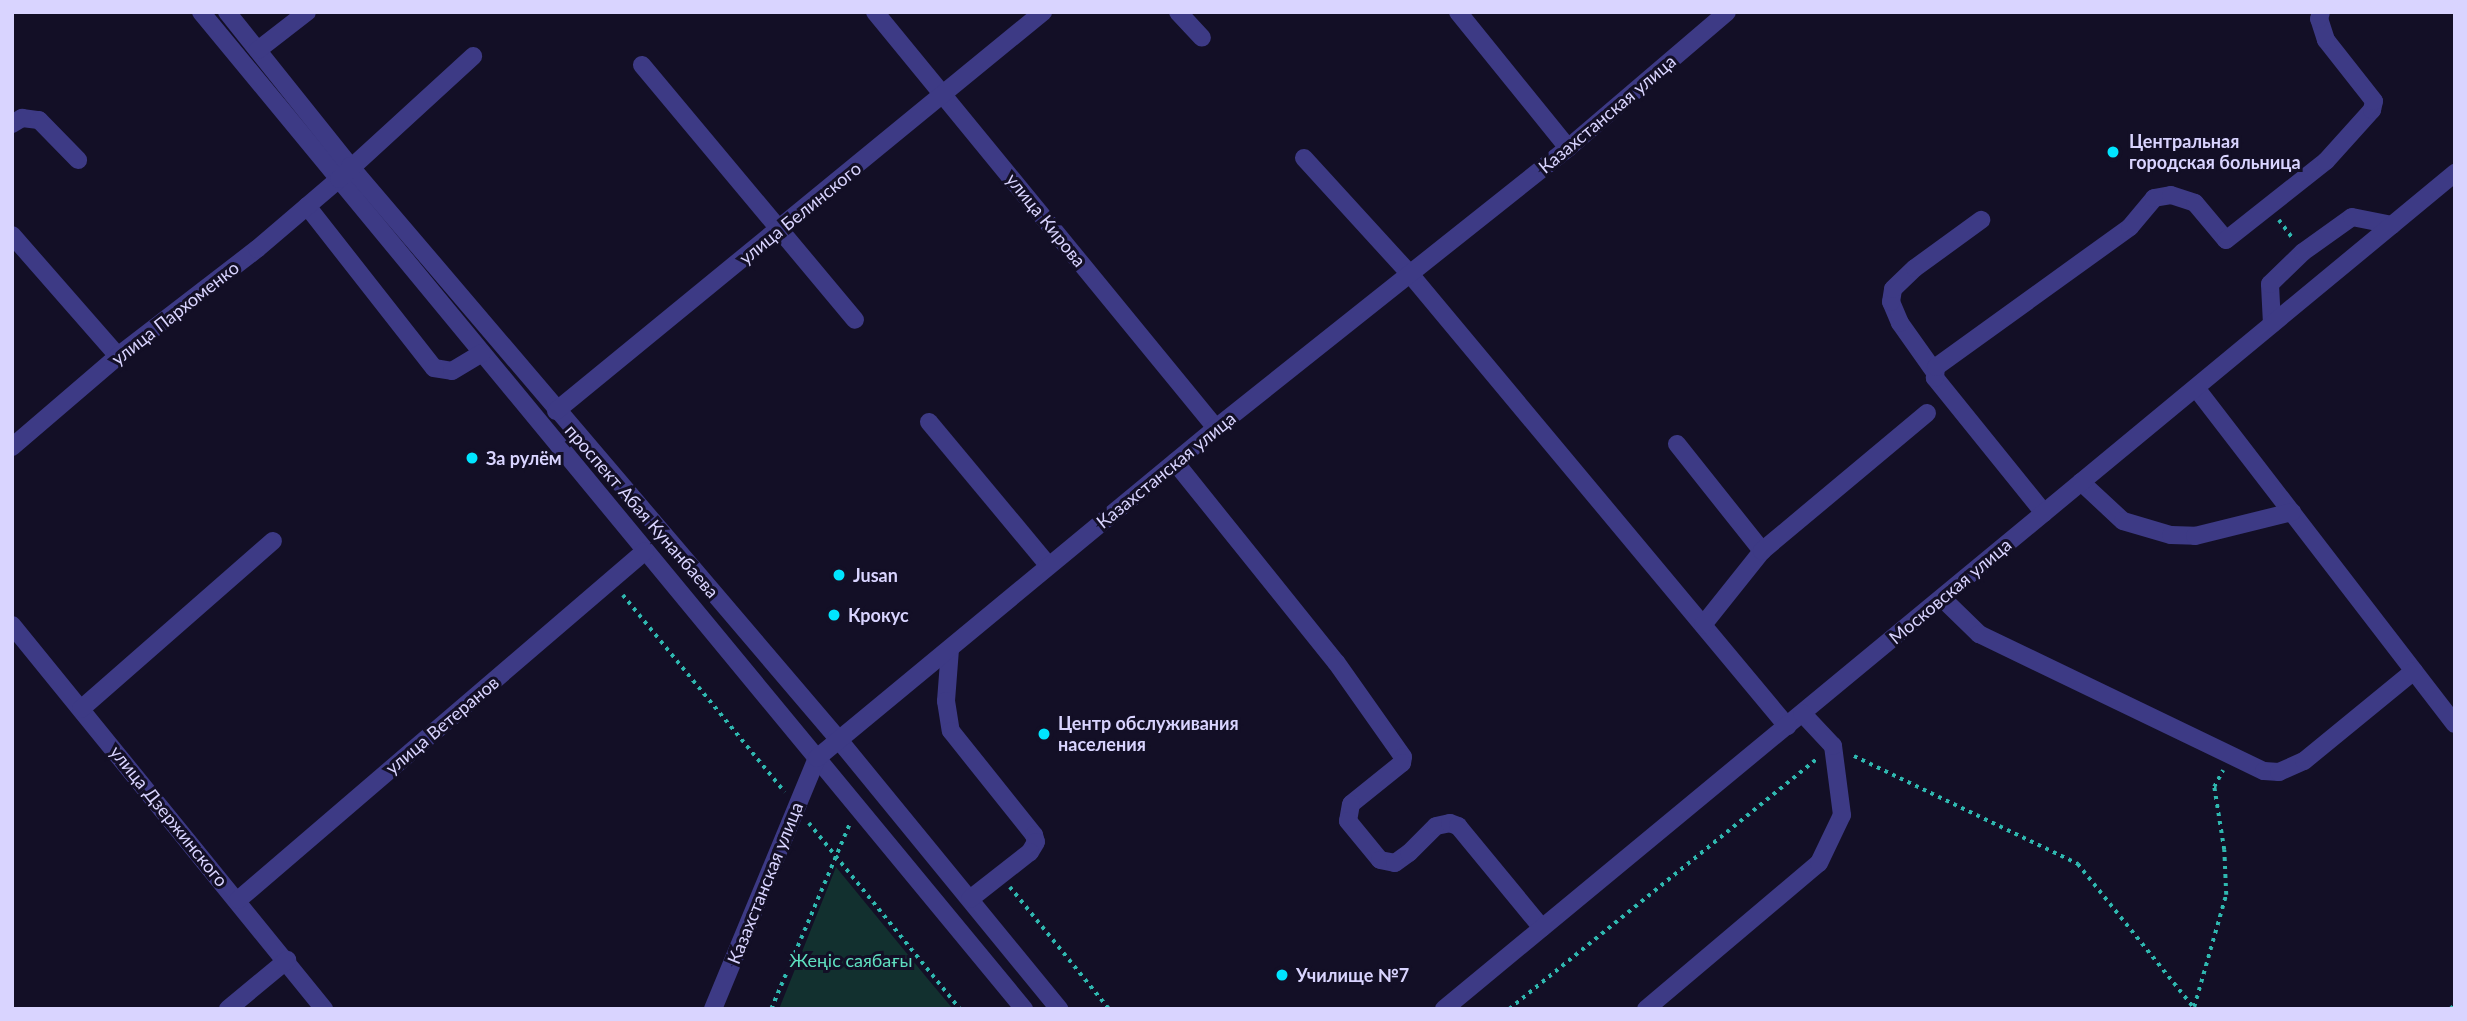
<!DOCTYPE html>
<meta charset="utf-8">
<style>
body{margin:0}
#map{position:relative;width:2467px;height:1021px;overflow:hidden;background:#130f26;font-family:Lato,sans-serif}
div>[style]{position:absolute}
.green>*{inset:0;background:#12302f}
.path>*{height:3.5px;margin-top:-1.75px;transform-origin:0;background:repeating-linear-gradient(90deg,#2fb8b0 0 3.5px,transparent 0 8.5px)}
.minor>*{height:18px;margin:-9px;padding:0 9px;transform-origin:9px;border-radius:9px;background:#3d3a85}
.dots>*{width:19px;height:19px;translate:-50% -50%;box-sizing:border-box;border:4px solid #130f26;border-radius:50%}
span{translate:-50% -50%;white-space:nowrap;text-align:center;line-height:1.15;-webkit-text-stroke:6px #130f26;paint-order:stroke}
.street-label{font-size:18px;color:#d9d4ff}
.poi-label{font-size:18px;color:#d9d4ff;font-weight:700}
.left{translate:0 -50%;text-align:left}
.park-label{font-size:18px;color:#5fe0c0}
.frame{position:absolute;inset:0;border:14px solid #d9d4ff;pointer-events:none}
</style>
<div id="map">
<div class="green">
<div style="clip-path:polygon(836px 867px,927px 978px,953px 1009px,779px 1009px)"></div>
</div>
<div class="path">
<div style="left:2279px;top:220px;width:21px;rotate:53deg"></div>
<div style="left:623px;top:595px;width:255px;rotate:50.6deg"></div>
<div style="left:1854px;top:756px;width:249px;rotate:25.7deg"></div>
<div style="left:2078px;top:864px;width:186px;rotate:51.1deg"></div>
<div style="left:809px;top:823px;width:240px;rotate:50.9deg"></div>
<div style="left:1010px;top:887px;width:157px;rotate:50.9deg"></div>
<div style="left:2194px;top:1007px;width:116px;rotate:-74.1deg"></div>
<div style="left:2226px;top:895px;width:45px;rotate:-92.5deg"></div>
<div style="left:2224px;top:850px;width:64px;rotate:-99deg"></div>
<div style="left:2214px;top:787px;width:19px;rotate:-62deg"></div>
<div style="left:771px;top:1009px;width:200px;rotate:-67deg"></div>
<div style="left:1509px;top:1009px;width:398px;rotate:-39.1deg"></div>
<div style="left:2450px;top:1009px;width:6px;rotate:-39deg"></div>
</div>
<div class="minor">
<div style="left:201px;top:12px;width:1293px;rotate:50.46deg"></div>
<div style="left:227px;top:12px;width:197px;rotate:51.4deg"></div>
<div style="left:350px;top:166px;width:754px;rotate:49.57deg"></div>
<div style="left:839px;top:740px;width:348px;rotate:50.7deg"></div>
<div style="left:875px;top:12px;width:538px;rotate:50.66deg"></div>
<div style="left:1178px;top:12px;width:35px;rotate:47deg"></div>
<div style="left:1458px;top:12px;width:175px;rotate:51deg"></div>
<div style="left:258px;top:50px;width:62px;rotate:-37.8deg"></div>
<div style="left:642px;top:65px;width:332px;rotate:50.1deg"></div>
<div style="left:12px;top:124px;width:12px;rotate:-31deg"></div>
<div style="left:22px;top:118px;width:17px;rotate:7deg"></div>
<div style="left:39px;top:120px;width:56px;rotate:45.7deg"></div>
<div style="left:1304px;top:158px;width:157px;rotate:47.6deg"></div>
<div style="left:1410px;top:274px;width:589px;rotate:50.17deg"></div>
<div style="left:307px;top:206px;width:206px;rotate:51.9deg"></div>
<div style="left:434px;top:368px;width:18px;rotate:9deg"></div>
<div style="left:452px;top:371px;width:35px;rotate:-31deg"></div>
<div style="left:12px;top:235px;width:161px;rotate:48.8deg"></div>
<div style="left:2272px;top:324px;width:40px;rotate:-92.9deg"></div>
<div style="left:2270px;top:284px;width:46px;rotate:-44.1deg"></div>
<div style="left:2303px;top:252px;width:60px;rotate:-35.5deg"></div>
<div style="left:2352px;top:217px;width:41px;rotate:11.3deg"></div>
<div style="left:1934px;top:371px;width:59px;rotate:-125.3deg"></div>
<div style="left:1900px;top:323px;width:23px;rotate:-113deg"></div>
<div style="left:1891px;top:302px;width:13px;rotate:-81deg"></div>
<div style="left:1893px;top:289px;width:30px;rotate:-44deg"></div>
<div style="left:1915px;top:268px;width:82px;rotate:-36deg"></div>
<div style="left:2196px;top:388px;width:424px;rotate:52.4deg"></div>
<div style="left:556px;top:411px;width:630px;rotate:-39.33deg"></div>
<div style="left:929px;top:422px;width:187px;rotate:50.2deg"></div>
<div style="left:1677px;top:444px;width:137px;rotate:51.5deg"></div>
<div style="left:12px;top:447px;width:140px;rotate:-40.6deg"></div>
<div style="left:118px;top:356px;width:175px;rotate:-37.6deg"></div>
<div style="left:257px;top:249px;width:108px;rotate:-40.5deg"></div>
<div style="left:339px;top:179px;width:182px;rotate:-42.5deg"></div>
<div style="left:1175px;top:462px;width:257px;rotate:51.2deg"></div>
<div style="left:1336px;top:662px;width:116px;rotate:54.8deg"></div>
<div style="left:1403px;top:757px;width:6px;rotate:99deg"></div>
<div style="left:1402px;top:763px;width:65px;rotate:141.2deg"></div>
<div style="left:1351px;top:804px;width:17px;rotate:100deg"></div>
<div style="left:1348px;top:821px;width:50px;rotate:50.6deg"></div>
<div style="left:1380px;top:860px;width:15px;rotate:11deg"></div>
<div style="left:1395px;top:863px;width:17px;rotate:-36deg"></div>
<div style="left:1409px;top:853px;width:38px;rotate:-45deg"></div>
<div style="left:1436px;top:826px;width:14px;rotate:-12deg"></div>
<div style="left:1450px;top:823px;width:9px;rotate:21deg"></div>
<div style="left:1458px;top:826px;width:132px;rotate:50.5deg"></div>
<div style="left:2081px;top:482px;width:57px;rotate:42.9deg"></div>
<div style="left:2123px;top:521px;width:50px;rotate:16.3deg"></div>
<div style="left:2171px;top:535px;width:24px;rotate:2deg"></div>
<div style="left:2195px;top:536px;width:100px;rotate:-13.9deg"></div>
<div style="left:2044px;top:513px;width:174px;rotate:-128.9deg"></div>
<div style="left:1935px;top:378px;width:11px;rotate:-85deg"></div>
<div style="left:1936px;top:367px;width:239px;rotate:-35.8deg"></div>
<div style="left:2130px;top:227px;width:38px;rotate:-50deg"></div>
<div style="left:2154px;top:198px;width:17px;rotate:-10deg"></div>
<div style="left:2171px;top:195px;width:25px;rotate:18deg"></div>
<div style="left:2195px;top:203px;width:48px;rotate:50deg"></div>
<div style="left:2226px;top:240px;width:127px;rotate:-38.3deg"></div>
<div style="left:2326px;top:161px;width:69px;rotate:-48deg"></div>
<div style="left:2372px;top:110px;width:9px;rotate:-77deg"></div>
<div style="left:2374px;top:101px;width:78px;rotate:-128.2deg"></div>
<div style="left:2326px;top:40px;width:22px;rotate:-108deg"></div>
<div style="left:2319px;top:19px;width:7px;rotate:-74deg"></div>
<div style="left:1942px;top:598px;width:52px;rotate:44.2deg"></div>
<div style="left:1979px;top:634px;width:316px;rotate:25.7deg"></div>
<div style="left:2264px;top:771px;width:15px;rotate:4deg"></div>
<div style="left:2279px;top:772px;width:27px;rotate:-24deg"></div>
<div style="left:2304px;top:761px;width:142px;rotate:-39.3deg"></div>
<div style="left:12px;top:625px;width:495px;rotate:50.9deg"></div>
<div style="left:1703px;top:625px;width:95px;rotate:-51.4deg"></div>
<div style="left:1762px;top:551px;width:215px;rotate:-39.9deg"></div>
<div style="left:950px;top:649px;width:52px;rotate:94.4deg"></div>
<div style="left:946px;top:701px;width:30px;rotate:81deg"></div>
<div style="left:951px;top:731px;width:133px;rotate:51.4deg"></div>
<div style="left:1034px;top:835px;width:7px;rotate:74deg"></div>
<div style="left:1036px;top:842px;width:12px;rotate:121deg"></div>
<div style="left:1030px;top:852px;width:76px;rotate:141.9deg"></div>
<div style="left:81px;top:709px;width:255px;rotate:-41.2deg"></div>
<div style="left:238px;top:900px;width:536px;rotate:-40.61deg"></div>
<div style="left:228px;top:1009px;width:77px;rotate:-39.7deg"></div>
<div style="left:713px;top:1009px;width:272px;rotate:-67.5deg"></div>
<div style="left:817px;top:758px;width:518px;rotate:-39.59deg"></div>
<div style="left:1216px;top:428px;width:450px;rotate:-38.5deg"></div>
<div style="left:1568px;top:148px;width:209px;rotate:-40.5deg"></div>
<div style="left:1444px;top:1009px;width:1312px;rotate:-39.59deg"></div>
<div style="left:1646px;top:1009px;width:226px;rotate:-40.2deg"></div>
<div style="left:1819px;top:863px;width:53px;rotate:-64.4deg"></div>
<div style="left:1842px;top:815px;width:70px;rotate:-97.4deg"></div>
<div style="left:1833px;top:746px;width:45px;rotate:-133.2deg"></div>
</div>
<div class="dots">
<div style="left:2113px;top:152px;background:#00e5ff"></div>
<div style="left:472px;top:458px;background:#00e5ff"></div>
<div style="left:839px;top:575px;background:#00e5ff"></div>
<div style="left:834px;top:615px;background:#00e5ff"></div>
<div style="left:1044px;top:734px;background:#00e5ff"></div>
<div style="left:1282px;top:975px;background:#00e5ff"></div>
</div>
<div class="street-label">
<span style="left:1607px;top:114px;rotate:-40deg">Казахстанская улица</span>
<span style="left:800px;top:213px;rotate:-39deg">улица Белинского</span>
<span style="left:1046px;top:220px;rotate:51deg">улица Кирова</span>
<span style="left:175px;top:313px;rotate:-38deg">улица Пархоменко</span>
<span style="left:1166px;top:470px;rotate:-39deg">Казахстанская улица</span>
<span style="left:642px;top:511px;rotate:49deg">проспект Абая Кунанбаева</span>
<span style="left:1950px;top:591px;rotate:-40deg">Московская улица</span>
<span style="left:442px;top:725px;rotate:-40deg">улица Ветеранов</span>
<span style="left:169px;top:816px;rotate:51deg">улица Дзержинского</span>
<span style="left:765px;top:883px;rotate:-68deg">Казахстанская улица</span>
</div>
<div class="poi-label">
<span class="left" style="left:2129px;top:152px">Центральная<br>городская больница</span>
<span class="left" style="left:486px;top:458px">За рулём</span>
<span class="left" style="left:853px;top:575px">Jusan</span>
<span class="left" style="left:848px;top:615px">Крокус</span>
<span class="left" style="left:1058px;top:734px">Центр обслуживания<br>населения</span>
<span class="left" style="left:1296px;top:975px">Училище №7</span>
</div>
<div class="park-label">
<span style="left:851px;top:960px">Жеңіс саябағы</span>
</div>
<div class="frame"></div>
</div>
